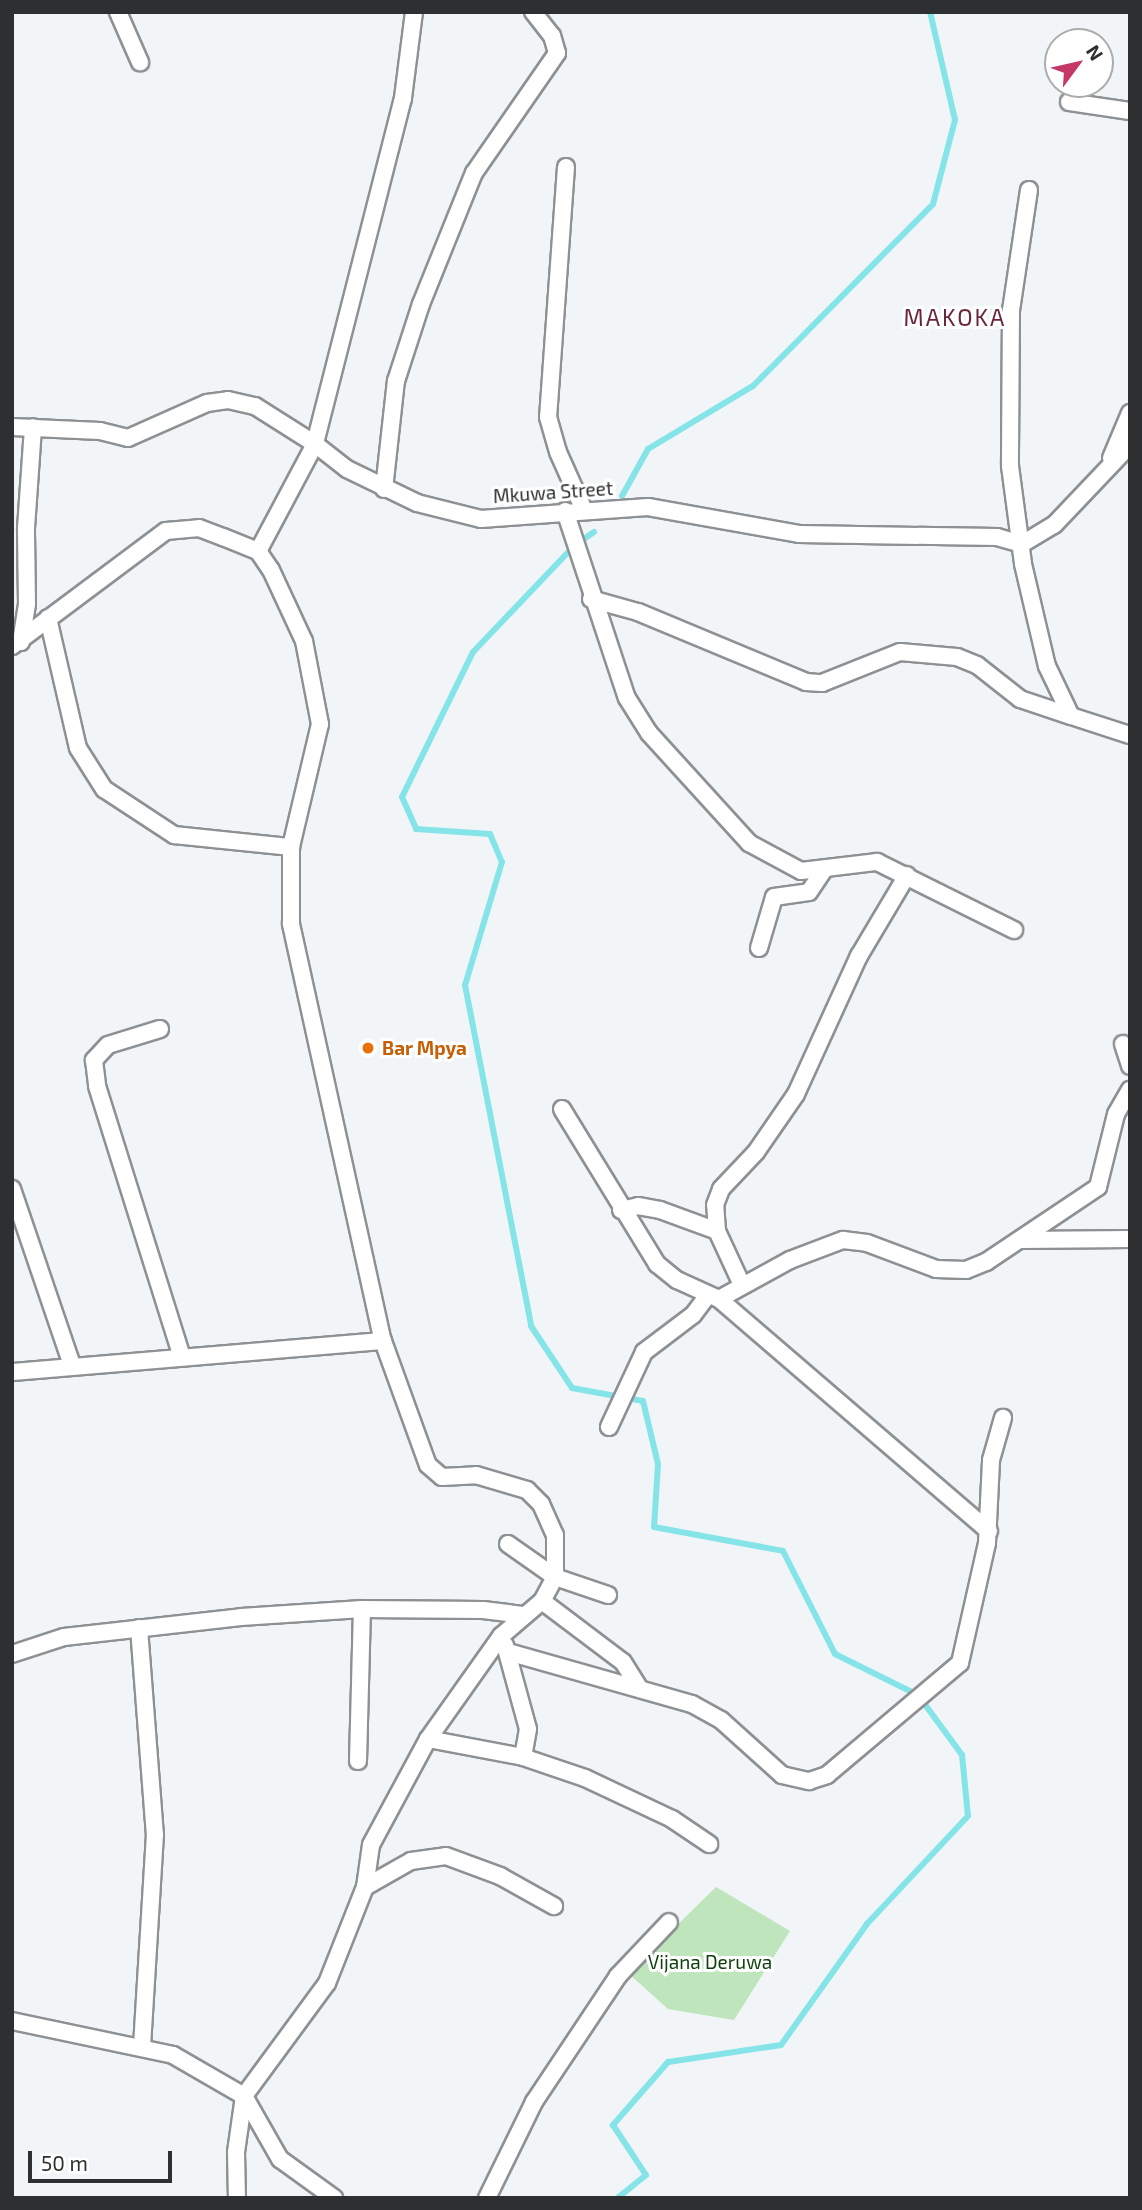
<!DOCTYPE html>
<style>
body{margin:0}
#map{position:relative;width:1142px;height:2210px;overflow:hidden;background:#f2f5f8;font-family:"Exo 2",sans-serif}
div>[style]{position:absolute}
.green>*{inset:0;background:#bee5bb}
.stream>*{height:6px;margin:-3px;padding:0 3px;transform-origin:3px;border-radius:3px;background:#85e4e8}
.roads{filter:drop-shadow(2px 0 #8e9194) drop-shadow(-2px 0 #8e9194) drop-shadow(0 2px #8e9194) drop-shadow(0 -2px #8e9194)}
.minor>*{height:16px;margin:-8px;padding:0 8px;transform-origin:8px;border-radius:8px;background:#fff}
.dots>*{width:19px;height:19px;translate:-50% -50%;box-sizing:border-box;border:4px solid #fff;border-radius:50%}
span{translate:-50% -50%;white-space:nowrap;text-align:center;line-height:1.15;-webkit-text-stroke:6px #fff;paint-order:stroke}
.street-label{font-size:19px;color:#2d2f30}
.food-label{font-size:19px;color:#c56008;font-weight:700}
.left{translate:0 -50%;text-align:left}
.park-label{font-size:19px;color:#0f410d}
.quarter-label{font-size:23px;color:#6b263b;letter-spacing:2px}
.frame{position:absolute;inset:0;border:14px solid #2d2f30;pointer-events:none}
.north{position:absolute;left:1044px;top:28px;width:70px;height:70px;box-sizing:border-box;background:#fff;border:2px solid #abacac;border-radius:50%;rotate:57deg;font-size:19px;font-weight:700;line-height:28px;text-align:center;color:#2d2f30}
.north::after{content:'';display:block;margin:auto;width:24px;height:32px;background:#c43767;clip-path:polygon(50% 0,100% 100%,50% 72%,0 100%)}
.scale{position:absolute;left:28px;top:2151px;width:144px;height:32px;box-sizing:border-box;border:4px solid #2d2f30;border-top:0;padding-left:9px;font-size:21px;line-height:24px;white-space:nowrap;color:#2d2f30;-webkit-text-stroke:5px #fff;paint-order:stroke}
</style>
<div id="map">
<div class="green">
<div style="clip-path:polygon(716px 1887px,790px 1931px,734px 2020px,668px 2009px,628px 1973px)"></div>
</div>
<div class="stream">
<div style="left:622px;top:496px;width:54px;rotate:-61deg"></div>
<div style="left:648px;top:449px;width:122px;rotate:-31deg"></div>
<div style="left:753px;top:386px;width:256px;rotate:-45.3deg"></div>
<div style="left:933px;top:204px;width:87px;rotate:-75.3deg"></div>
<div style="left:955px;top:120px;width:111px;rotate:-103deg"></div>
<div style="left:594px;top:532px;width:24px;rotate:145deg"></div>
<div style="left:574px;top:546px;width:146px;rotate:133.6deg"></div>
<div style="left:473px;top:652px;width:161px;rotate:116.1deg"></div>
<div style="left:402px;top:797px;width:35px;rotate:66deg"></div>
<div style="left:416px;top:829px;width:74px;rotate:3.9deg"></div>
<div style="left:490px;top:834px;width:30px;rotate:67deg"></div>
<div style="left:502px;top:862px;width:128px;rotate:106.7deg"></div>
<div style="left:465px;top:985px;width:347px;rotate:79deg"></div>
<div style="left:531px;top:1326px;width:74px;rotate:56.5deg"></div>
<div style="left:572px;top:1388px;width:72px;rotate:10.4deg"></div>
<div style="left:643px;top:1401px;width:65px;rotate:76.6deg"></div>
<div style="left:658px;top:1464px;width:63px;rotate:93.6deg"></div>
<div style="left:654px;top:1527px;width:131px;rotate:10.5deg"></div>
<div style="left:783px;top:1551px;width:115px;rotate:63.2deg"></div>
<div style="left:835px;top:1654px;width:93px;rotate:26.3deg"></div>
<div style="left:918px;top:1695px;width:74px;rotate:53.7deg"></div>
<div style="left:962px;top:1755px;width:61px;rotate:84.4deg"></div>
<div style="left:968px;top:1816px;width:148px;rotate:133.1deg"></div>
<div style="left:867px;top:1924px;width:148px;rotate:125.4deg"></div>
<div style="left:781px;top:2045px;width:114px;rotate:171.4deg"></div>
<div style="left:668px;top:2062px;width:84px;rotate:131.1deg"></div>
<div style="left:613px;top:2125px;width:60px;rotate:56.6deg"></div>
<div style="left:646px;top:2175px;width:36px;rotate:141deg"></div>
</div>
<div class="roads">
<div class="minor">
<div style="left:118px;top:12px;width:55px;rotate:66.3deg"></div>
<div style="left:414px;top:12px;width:87px;rotate:97.3deg"></div>
<div style="left:403px;top:98px;width:357px;rotate:104.3deg"></div>
<div style="left:315px;top:444px;width:41px;rotate:38deg"></div>
<div style="left:347px;top:469px;width:78px;rotate:25.9deg"></div>
<div style="left:417px;top:503px;width:66px;rotate:14deg"></div>
<div style="left:481px;top:519px;width:167px;rotate:-4.1deg"></div>
<div style="left:648px;top:507px;width:153px;rotate:10.1deg"></div>
<div style="left:799px;top:534px;width:198px;rotate:0.9deg"></div>
<div style="left:997px;top:537px;width:26px;rotate:16deg"></div>
<div style="left:1022px;top:544px;width:37px;rotate:-31deg"></div>
<div style="left:1054px;top:525px;width:110px;rotate:-46.5deg"></div>
<div style="left:1069px;top:102px;width:62px;rotate:8.4deg"></div>
<div style="left:566px;top:167px;width:251px;rotate:94.1deg"></div>
<div style="left:548px;top:417px;width:36px;rotate:74deg"></div>
<div style="left:558px;top:452px;width:64px;rotate:65.9deg"></div>
<div style="left:1029px;top:190px;width:121px;rotate:98.5deg"></div>
<div style="left:1011px;top:310px;width:156px;rotate:90.4deg"></div>
<div style="left:1010px;top:466px;width:99px;rotate:82.4deg"></div>
<div style="left:1023px;top:564px;width:105px;rotate:76.8deg"></div>
<div style="left:1047px;top:666px;width:55px;rotate:64.4deg"></div>
<div style="left:1071px;top:716px;width:62px;rotate:17.9deg"></div>
<div style="left:12px;top:427px;width:88px;rotate:2.6deg"></div>
<div style="left:100px;top:431px;width:29px;rotate:14deg"></div>
<div style="left:128px;top:438px;width:86px;rotate:-23.9deg"></div>
<div style="left:207px;top:403px;width:21px;rotate:-8deg"></div>
<div style="left:228px;top:400px;width:28px;rotate:13deg"></div>
<div style="left:255px;top:406px;width:71px;rotate:32.3deg"></div>
<div style="left:315px;top:444px;width:121px;rotate:118deg"></div>
<div style="left:1111px;top:458px;width:49px;rotate:-67.1deg"></div>
<div style="left:384px;top:489px;width:109px;rotate:-83.7deg"></div>
<div style="left:396px;top:381px;width:81px;rotate:-72deg"></div>
<div style="left:421px;top:304px;width:141px;rotate:-68deg"></div>
<div style="left:474px;top:173px;width:146px;rotate:-55.3deg"></div>
<div style="left:557px;top:53px;width:18px;rotate:-106deg"></div>
<div style="left:552px;top:36px;width:31px;rotate:-128deg"></div>
<div style="left:565px;top:511px;width:197px;rotate:71.7deg"></div>
<div style="left:627px;top:698px;width:41px;rotate:57.8deg"></div>
<div style="left:649px;top:733px;width:149px;rotate:47.7deg"></div>
<div style="left:749px;top:843px;width:59px;rotate:28.3deg"></div>
<div style="left:801px;top:871px;width:77px;rotate:-6.8deg"></div>
<div style="left:877px;top:862px;width:153px;rotate:26.4deg"></div>
<div style="left:591px;top:599px;width:49px;rotate:15.5deg"></div>
<div style="left:638px;top:612px;width:182px;rotate:22.6deg"></div>
<div style="left:806px;top:682px;width:16px;rotate:4deg"></div>
<div style="left:822px;top:683px;width:84px;rotate:-21.7deg"></div>
<div style="left:900px;top:652px;width:57px;rotate:5deg"></div>
<div style="left:957px;top:657px;width:22px;rotate:22deg"></div>
<div style="left:977px;top:665px;width:55px;rotate:38.3deg"></div>
<div style="left:1020px;top:699px;width:54px;rotate:18.4deg"></div>
<div style="left:48px;top:618px;width:133px;rotate:77deg"></div>
<div style="left:78px;top:748px;width:49px;rotate:57.6deg"></div>
<div style="left:104px;top:789px;width:84px;rotate:33.3deg"></div>
<div style="left:174px;top:835px;width:118px;rotate:5.9deg"></div>
<div style="left:21px;top:642px;width:38px;rotate:-81deg"></div>
<div style="left:27px;top:604px;width:76px;rotate:-90.8deg"></div>
<div style="left:26px;top:528px;width:101px;rotate:-86deg"></div>
<div style="left:12px;top:646px;width:192px;rotate:-36.8deg"></div>
<div style="left:166px;top:531px;width:33px;rotate:-5deg"></div>
<div style="left:199px;top:528px;width:26px;rotate:21deg"></div>
<div style="left:223px;top:537px;width:38px;rotate:22deg"></div>
<div style="left:258px;top:551px;width:23px;rotate:56deg"></div>
<div style="left:271px;top:570px;width:78px;rotate:65.1deg"></div>
<div style="left:304px;top:641px;width:85px;rotate:79.1deg"></div>
<div style="left:320px;top:724px;width:126px;rotate:103.3deg"></div>
<div style="left:291px;top:847px;width:77px;rotate:90deg"></div>
<div style="left:291px;top:924px;width:427px;rotate:77.6deg"></div>
<div style="left:383px;top:1341px;width:132px;rotate:70.1deg"></div>
<div style="left:428px;top:1465px;width:18px;rotate:41deg"></div>
<div style="left:442px;top:1477px;width:34px;rotate:-3deg"></div>
<div style="left:476px;top:1475px;width:53px;rotate:16.4deg"></div>
<div style="left:527px;top:1490px;width:20px;rotate:45deg"></div>
<div style="left:541px;top:1504px;width:34px;rotate:66deg"></div>
<div style="left:555px;top:1535px;width:42px;rotate:90deg"></div>
<div style="left:555px;top:1577px;width:27px;rotate:118deg"></div>
<div style="left:542px;top:1601px;width:54px;rotate:139.5deg"></div>
<div style="left:501px;top:1636px;width:126px;rotate:125.3deg"></div>
<div style="left:428px;top:1739px;width:120px;rotate:118.3deg"></div>
<div style="left:371px;top:1845px;width:42px;rotate:98.1deg"></div>
<div style="left:365px;top:1887px;width:103px;rotate:111.6deg"></div>
<div style="left:327px;top:1983px;width:140px;rotate:126.3deg"></div>
<div style="left:244px;top:2096px;width:57px;rotate:98.1deg"></div>
<div style="left:236px;top:2152px;width:46px;rotate:88.8deg"></div>
<div style="left:759px;top:948px;width:53px;rotate:-73.6deg"></div>
<div style="left:774px;top:897px;width:35px;rotate:-8deg"></div>
<div style="left:809px;top:892px;width:27px;rotate:-56deg"></div>
<div style="left:160px;top:1029px;width:54px;rotate:162.9deg"></div>
<div style="left:108px;top:1045px;width:21px;rotate:133deg"></div>
<div style="left:94px;top:1060px;width:26px;rotate:83deg"></div>
<div style="left:97px;top:1086px;width:284px;rotate:72.6deg"></div>
<div style="left:1123px;top:1044px;width:23px;rotate:72deg"></div>
<div style="left:562px;top:1109px;width:182px;rotate:58.5deg"></div>
<div style="left:657px;top:1264px;width:26px;rotate:39deg"></div>
<div style="left:677px;top:1280px;width:46px;rotate:24.3deg"></div>
<div style="left:719px;top:1299px;width:81px;rotate:-28.8deg"></div>
<div style="left:790px;top:1260px;width:57px;rotate:-20.7deg"></div>
<div style="left:843px;top:1240px;width:24px;rotate:7deg"></div>
<div style="left:867px;top:1243px;width:74px;rotate:20.6deg"></div>
<div style="left:936px;top:1269px;width:30px;rotate:2deg"></div>
<div style="left:966px;top:1270px;width:22px;rotate:-22deg"></div>
<div style="left:986px;top:1262px;width:135px;rotate:-33.8deg"></div>
<div style="left:1098px;top:1187px;width:75px;rotate:-76.1deg"></div>
<div style="left:1116px;top:1114px;width:28px;rotate:-60deg"></div>
<div style="left:12px;top:1189px;width:186px;rotate:71.2deg"></div>
<div style="left:621px;top:1210px;width:17px;rotate:-13deg"></div>
<div style="left:638px;top:1206px;width:22px;rotate:10deg"></div>
<div style="left:660px;top:1210px;width:61px;rotate:20.2deg"></div>
<div style="left:717px;top:1231px;width:60px;rotate:65.2deg"></div>
<div style="left:717px;top:1231px;width:26px;rotate:-94deg"></div>
<div style="left:715px;top:1205px;width:17px;rotate:-69deg"></div>
<div style="left:721px;top:1189px;width:51px;rotate:-46.6deg"></div>
<div style="left:756px;top:1152px;width:70px;rotate:-55.4deg"></div>
<div style="left:796px;top:1094px;width:152px;rotate:-65.5deg"></div>
<div style="left:859px;top:956px;width:94px;rotate:-59.3deg"></div>
<div style="left:1021px;top:1240px;width:109px;rotate:-0.5deg"></div>
<div style="left:719px;top:1299px;width:356px;rotate:40.7deg"></div>
<div style="left:12px;top:1372px;width:372px;rotate:-4.8deg"></div>
<div style="left:609px;top:1427px;width:83px;rotate:-65deg"></div>
<div style="left:644px;top:1352px;width:61px;rotate:-37.1deg"></div>
<div style="left:693px;top:1315px;width:25px;rotate:-53deg"></div>
<div style="left:508px;top:1544px;width:57px;rotate:35.1deg"></div>
<div style="left:555px;top:1577px;width:56px;rotate:18.8deg"></div>
<div style="left:542px;top:1601px;width:101px;rotate:37deg"></div>
<div style="left:623px;top:1662px;width:31px;rotate:58deg"></div>
<div style="left:139px;top:1628px;width:207px;rotate:85.6deg"></div>
<div style="left:155px;top:1834px;width:214px;rotate:93.5deg"></div>
<div style="left:505px;top:1645px;width:87px;rotate:74.7deg"></div>
<div style="left:528px;top:1729px;width:28px;rotate:100deg"></div>
<div style="left:508px;top:1652px;width:191px;rotate:15.8deg"></div>
<div style="left:692px;top:1704px;width:33px;rotate:29deg"></div>
<div style="left:721px;top:1720px;width:82px;rotate:42deg"></div>
<div style="left:782px;top:1775px;width:28px;rotate:13deg"></div>
<div style="left:809px;top:1781px;width:19px;rotate:-18deg"></div>
<div style="left:827px;top:1775px;width:174px;rotate:-40.1deg"></div>
<div style="left:960px;top:1663px;width:123px;rotate:-77.3deg"></div>
<div style="left:987px;top:1543px;width:83px;rotate:-87.2deg"></div>
<div style="left:991px;top:1460px;width:44px;rotate:-74.1deg"></div>
<div style="left:12px;top:1654px;width:55px;rotate:-18.1deg"></div>
<div style="left:64px;top:1637px;width:178px;rotate:-6.4deg"></div>
<div style="left:241px;top:1617px;width:121px;rotate:-3.8deg"></div>
<div style="left:362px;top:1609px;width:121px;rotate:0.5deg"></div>
<div style="left:483px;top:1610px;width:38px;rotate:7deg"></div>
<div style="left:428px;top:1739px;width:97px;rotate:10.7deg"></div>
<div style="left:523px;top:1757px;width:65px;rotate:18.7deg"></div>
<div style="left:585px;top:1778px;width:96px;rotate:25.2deg"></div>
<div style="left:672px;top:1819px;width:45px;rotate:34deg"></div>
<div style="left:358px;top:1761px;width:152px;rotate:-88.5deg"></div>
<div style="left:365px;top:1887px;width:53px;rotate:-29.5deg"></div>
<div style="left:411px;top:1861px;width:35px;rotate:-8deg"></div>
<div style="left:446px;top:1856px;width:58px;rotate:20.3deg"></div>
<div style="left:500px;top:1876px;width:62px;rotate:29.1deg"></div>
<div style="left:12px;top:2021px;width:165px;rotate:11.9deg"></div>
<div style="left:173px;top:2055px;width:82px;rotate:30deg"></div>
<div style="left:244px;top:2096px;width:73px;rotate:60.3deg"></div>
<div style="left:280px;top:2159px;width:67px;rotate:35.8deg"></div>
<div style="left:487px;top:2198px;width:107px;rotate:-63.9deg"></div>
<div style="left:534px;top:2102px;width:151px;rotate:-56.3deg"></div>
<div style="left:618px;top:1976px;width:74px;rotate:-46.6deg"></div>
</div>
</div>
<div class="dots">
<div style="left:368px;top:1048px;background:#e8710a"></div>
</div>
<div class="street-label">
<span style="left:553px;top:492px;rotate:-4deg">Mkuwa Street</span>
</div>
<div class="food-label">
<span class="left" style="left:382px;top:1048px">Bar Mpya</span>
</div>
<div class="park-label">
<span style="left:710px;top:1962px">Vijana Deruwa</span>
</div>
<div class="quarter-label">
<span style="left:955px;top:317px">MAKOKA</span>
</div>
<div class="frame"></div>
<div class="north">N</div>
<div class="scale">50 m</div>
</div>
